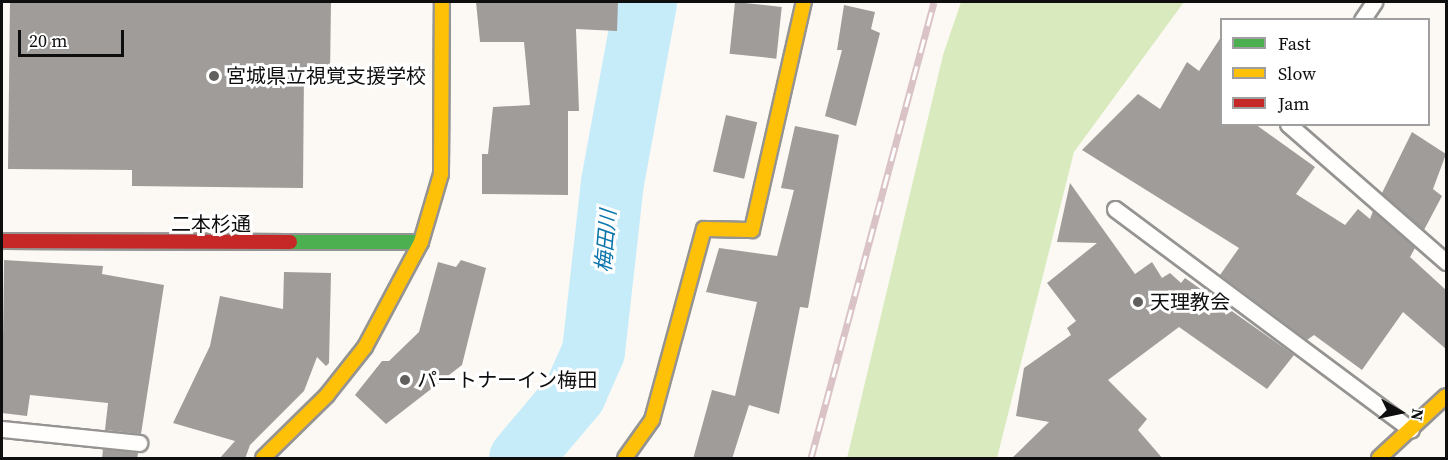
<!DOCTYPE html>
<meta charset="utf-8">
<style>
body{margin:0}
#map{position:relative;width:1448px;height:460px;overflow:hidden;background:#fcf9f4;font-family:"Source Serif 4","Noto Sans JP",serif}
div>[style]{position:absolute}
.forest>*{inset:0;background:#d9ebbe}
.river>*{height:63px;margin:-31.5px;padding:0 31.5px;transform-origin:31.5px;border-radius:31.5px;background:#c6ecfa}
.building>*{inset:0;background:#9f9c99;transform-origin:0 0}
.roads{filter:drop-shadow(2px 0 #959492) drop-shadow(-2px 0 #959492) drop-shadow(0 2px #959492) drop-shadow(0 -2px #959492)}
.lane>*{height:15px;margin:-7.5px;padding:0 7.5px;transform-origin:7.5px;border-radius:7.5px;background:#fffefd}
.fast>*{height:14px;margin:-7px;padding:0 7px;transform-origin:7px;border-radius:7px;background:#4caf50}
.slow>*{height:14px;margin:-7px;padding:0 7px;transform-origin:7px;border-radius:7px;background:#ffc107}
.jam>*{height:14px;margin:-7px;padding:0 7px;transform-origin:7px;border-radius:7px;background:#c62828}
.rail>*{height:7px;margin-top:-3.5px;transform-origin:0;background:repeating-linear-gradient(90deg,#fff 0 14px,#dac3c6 0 28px);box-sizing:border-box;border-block:2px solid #dac3c6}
.dots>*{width:16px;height:16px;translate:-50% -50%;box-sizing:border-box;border:3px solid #fff;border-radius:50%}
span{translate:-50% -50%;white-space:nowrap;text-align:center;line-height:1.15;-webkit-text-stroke:6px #fff;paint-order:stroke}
.poi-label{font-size:20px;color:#0e0e0e}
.left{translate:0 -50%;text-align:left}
.street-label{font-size:20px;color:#0e0e0e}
.water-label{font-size:21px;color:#0a76ad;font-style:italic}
.frame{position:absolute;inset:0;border:3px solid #0e0e0e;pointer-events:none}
.legend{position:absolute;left:1220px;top:18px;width:210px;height:108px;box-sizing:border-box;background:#fff;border:2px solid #9f9f9f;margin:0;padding:8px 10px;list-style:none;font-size:18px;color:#0e0e0e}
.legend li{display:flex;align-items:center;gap:12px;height:30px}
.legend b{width:30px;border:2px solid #9f9f9f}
.north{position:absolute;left:1370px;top:382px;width:60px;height:60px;-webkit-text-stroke:4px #fff;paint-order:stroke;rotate:99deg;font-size:16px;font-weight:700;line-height:24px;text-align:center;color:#0e0e0e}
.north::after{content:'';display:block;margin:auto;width:21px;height:27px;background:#0e0e0e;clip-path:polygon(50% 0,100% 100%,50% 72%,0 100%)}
.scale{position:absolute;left:18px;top:30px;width:106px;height:27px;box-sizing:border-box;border:3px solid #0e0e0e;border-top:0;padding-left:8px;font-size:18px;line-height:21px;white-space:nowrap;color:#0e0e0e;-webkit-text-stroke:4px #fff;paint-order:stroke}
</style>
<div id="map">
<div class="forest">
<div style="clip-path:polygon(961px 2px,1184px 2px,1074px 152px,997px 458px,847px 458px,943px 55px)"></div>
</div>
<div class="river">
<div style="left:520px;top:458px;width:84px;rotate:-49.8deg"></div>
<div style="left:574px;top:394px;width:47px;rotate:-66.2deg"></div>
<div style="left:593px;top:351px;width:170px;rotate:-83.6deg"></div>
<div style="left:612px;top:182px;width:183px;rotate:-79.6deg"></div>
</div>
<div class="building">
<div style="clip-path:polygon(10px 2px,331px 2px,330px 74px,304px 73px,303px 188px,132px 186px,132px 170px,8px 169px)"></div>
<div style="clip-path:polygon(476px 2px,618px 2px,617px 31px,576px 29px,579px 111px,568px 111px,568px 195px,482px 194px,482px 154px,488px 154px,493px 107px,530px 105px,524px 42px,480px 42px)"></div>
<div style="left:735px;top:2px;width:47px;height:52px;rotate:6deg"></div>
<div style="clip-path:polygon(844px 5px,875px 12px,871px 29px,880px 33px,856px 126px,825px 116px,842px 50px,837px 50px)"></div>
<div style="clip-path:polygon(1221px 37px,1221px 124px,1255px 124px,1315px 167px,1296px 194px,1345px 225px,1358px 209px,1370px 219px,1373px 211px,1415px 248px,1410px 257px,1446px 290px,1446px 349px,1403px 312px,1362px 370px,1314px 335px,1307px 340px,1220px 275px,1239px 248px,1082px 150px,1138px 94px,1160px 109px,1187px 62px,1199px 71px)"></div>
<div style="left:726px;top:115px;width:32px;height:58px;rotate:13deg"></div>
<div style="clip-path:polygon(795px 126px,839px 135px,808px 308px,800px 307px,779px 414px,749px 405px,732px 459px,693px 459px,712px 390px,735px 396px,757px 302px,706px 292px,719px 248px,777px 256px,794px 190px,781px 188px)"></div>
<div style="clip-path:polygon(1412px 132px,1446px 154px,1433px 189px,1442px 196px,1424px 230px,1382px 193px)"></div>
<div style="clip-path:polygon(1070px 183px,1135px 274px,1152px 262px,1162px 278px,1170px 273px,1181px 283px,1185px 278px,1294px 355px,1267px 389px,1179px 327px,1108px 380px,1147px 419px,1138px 430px,1163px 459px,1011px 459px,1049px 422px,1016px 416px,1024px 368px,1071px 335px,1067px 328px,1076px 321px,1047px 283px,1097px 243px,1057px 242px)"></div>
<div style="clip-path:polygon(4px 260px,103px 266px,102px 274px,164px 285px,141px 434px,105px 430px,108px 403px,30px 395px,27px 416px,2px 413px)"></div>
<div style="clip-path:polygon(461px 260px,486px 268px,462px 365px,386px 424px,355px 395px,382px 361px,389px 361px,419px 332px,438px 262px,456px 267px)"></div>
<div style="clip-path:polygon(284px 272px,331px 273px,329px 363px,326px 366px,317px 357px,304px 391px,250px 445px,245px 459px,219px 459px,235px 441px,173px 423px,210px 346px,220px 296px,283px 309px)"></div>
<div style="clip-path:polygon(103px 449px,138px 453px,137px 459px,102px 459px)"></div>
</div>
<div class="roads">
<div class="lane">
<div style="left:1362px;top:20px;width:22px;rotate:-56deg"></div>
<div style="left:1288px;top:124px;width:210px;rotate:41.1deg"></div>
<div style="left:1115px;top:209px;width:369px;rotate:36.7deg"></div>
<div style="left:2px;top:429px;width:138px;rotate:5.8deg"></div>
</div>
<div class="fast">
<div style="left:290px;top:242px;width:131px"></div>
</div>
<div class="slow">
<div style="left:263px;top:458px;width:90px;rotate:-44.5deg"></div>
<div style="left:327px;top:395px;width:61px;rotate:-51.6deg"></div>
<div style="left:365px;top:347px;width:119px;rotate:-61.9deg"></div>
<div style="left:421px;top:242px;width:71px;rotate:-73.6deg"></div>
<div style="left:441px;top:174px;width:172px;rotate:-89.7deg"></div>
<div style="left:625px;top:458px;width:47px;rotate:-54.6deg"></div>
<div style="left:652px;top:420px;width:198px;rotate:-74.8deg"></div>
<div style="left:704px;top:229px;width:48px;rotate:1.2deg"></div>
<div style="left:752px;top:230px;width:234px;rotate:-77.2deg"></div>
<div style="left:1379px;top:458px;width:91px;rotate:-42.8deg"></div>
</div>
<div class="jam">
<div style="left:2px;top:241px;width:288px;rotate:0.2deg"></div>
</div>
</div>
<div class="rail">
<div style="left:811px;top:458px;width:472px;rotate:-74.9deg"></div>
</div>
<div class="dots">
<div style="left:214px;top:76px;background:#61605e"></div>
<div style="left:1138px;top:302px;background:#61605e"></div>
<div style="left:405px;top:380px;background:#61605e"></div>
</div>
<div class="poi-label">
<span class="left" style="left:226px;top:76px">宮城県立視覚支援学校</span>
<span class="left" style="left:1150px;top:302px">天理教会</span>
<span class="left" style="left:417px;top:380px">パートナーイン梅田</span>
</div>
<div class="street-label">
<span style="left:211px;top:224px">二本杉通</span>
</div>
<div class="water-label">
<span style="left:606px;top:241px;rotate:-85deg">梅田川</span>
</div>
<div class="frame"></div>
<ul class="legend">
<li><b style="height:8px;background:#4caf50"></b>Fast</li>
<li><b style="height:8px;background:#ffc107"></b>Slow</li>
<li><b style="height:8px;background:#c62828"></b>Jam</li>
</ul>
<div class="north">N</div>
<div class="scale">20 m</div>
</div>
